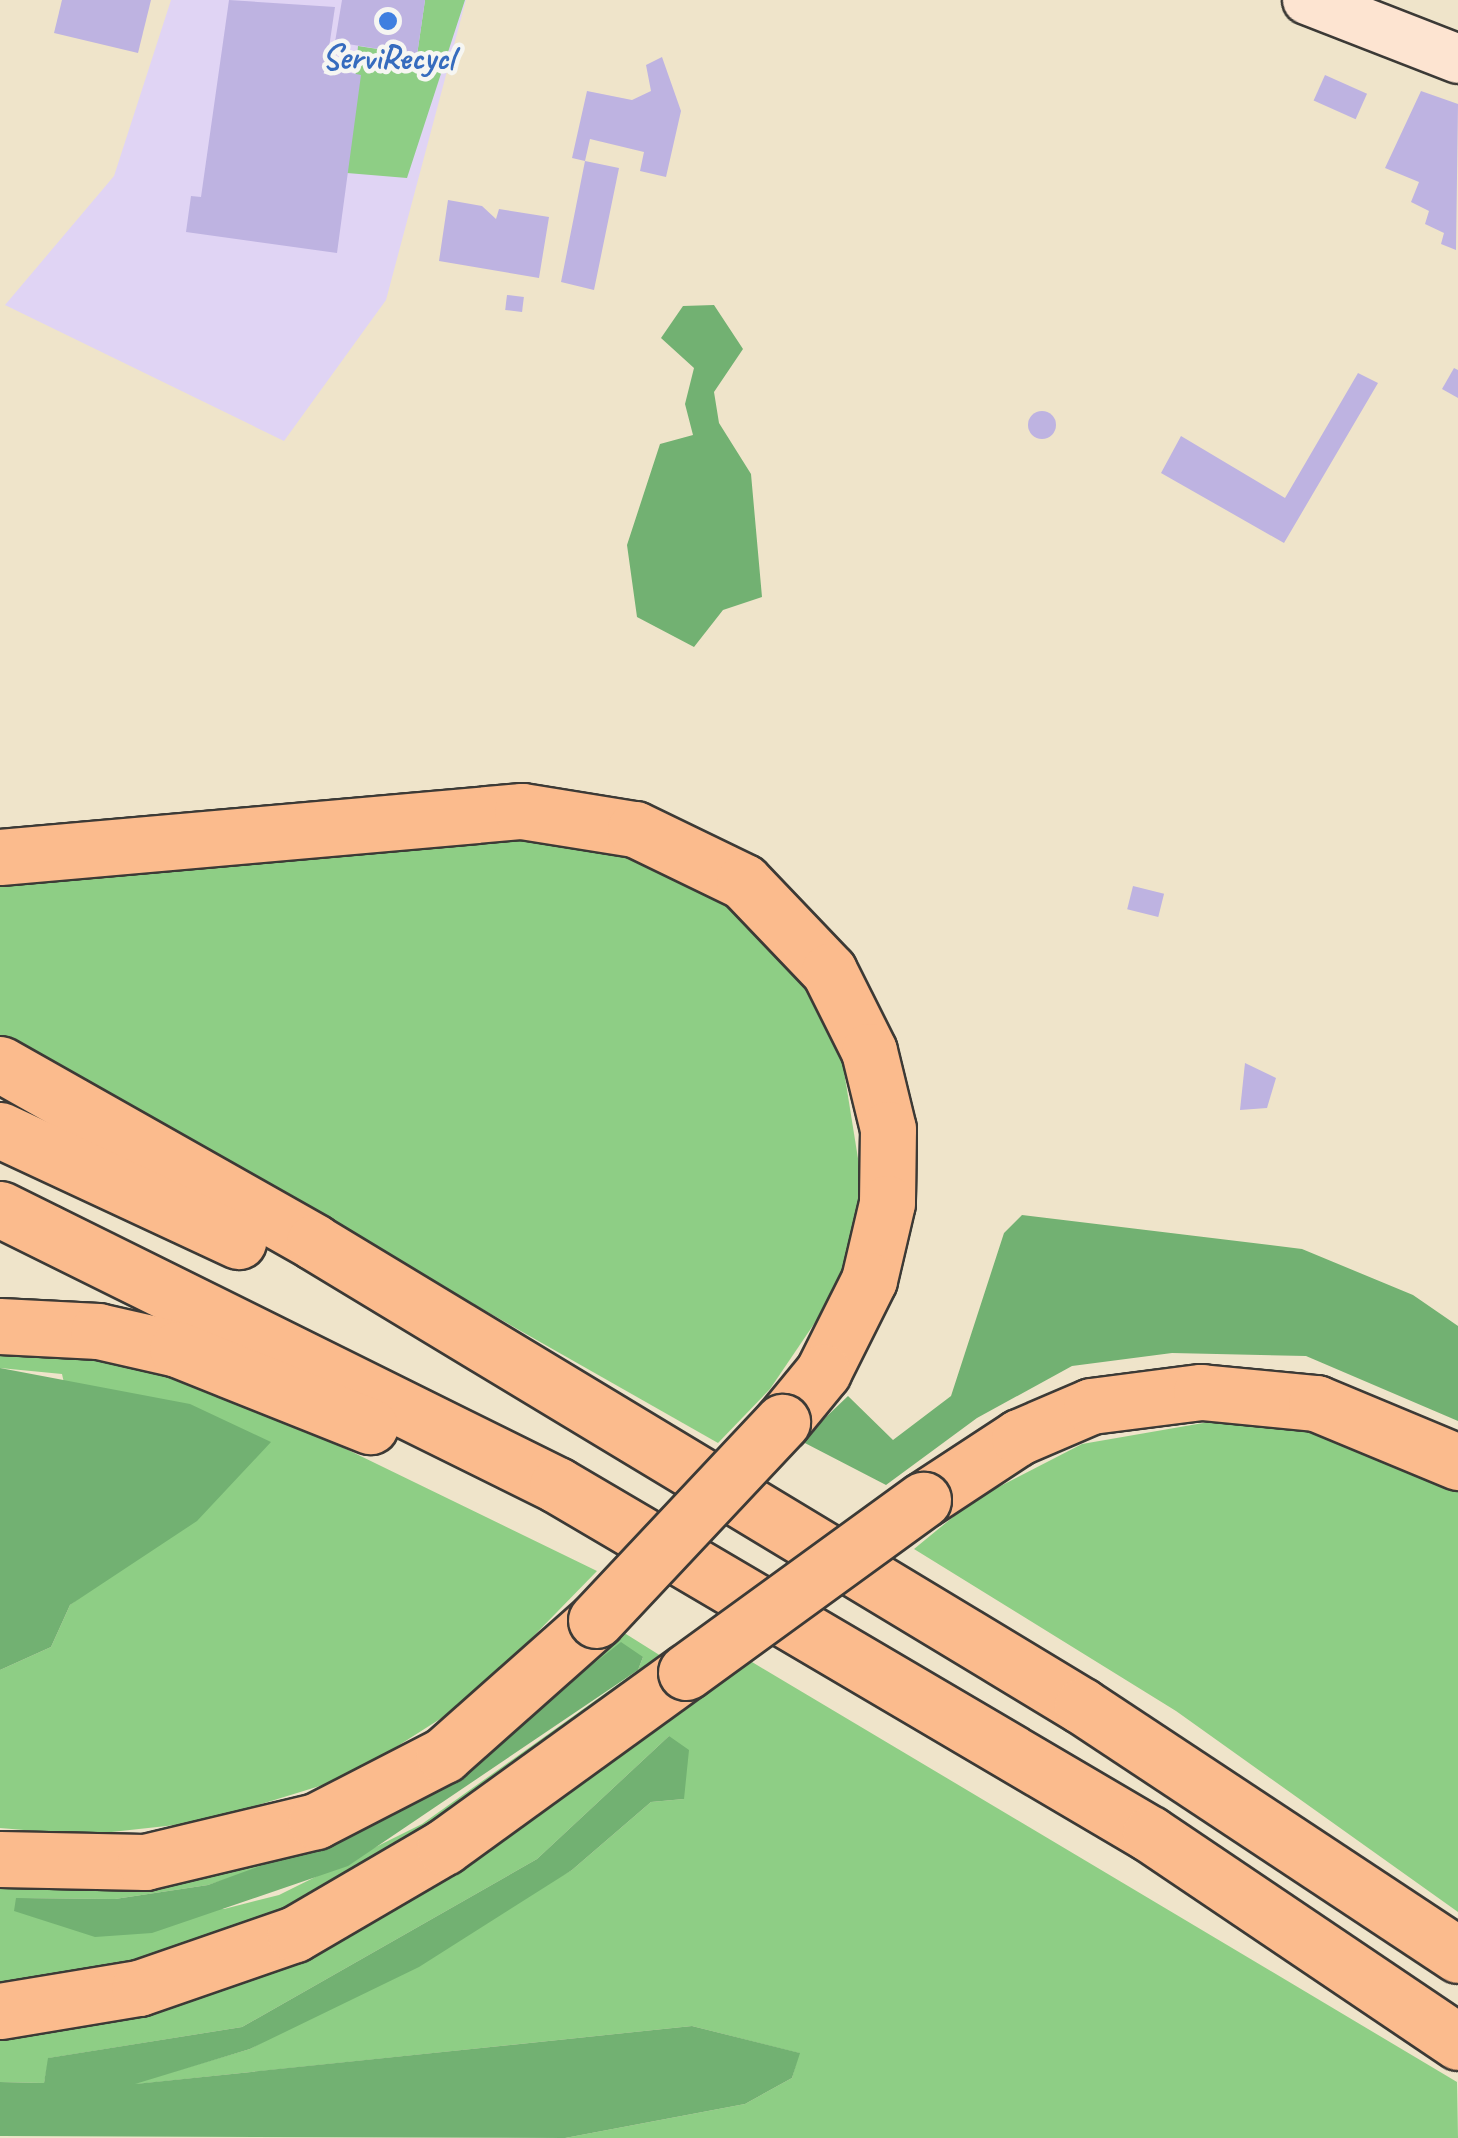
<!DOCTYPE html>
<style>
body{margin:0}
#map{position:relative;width:1458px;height:2138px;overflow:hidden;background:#efe4ca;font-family:Caveat,sans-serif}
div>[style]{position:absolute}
.built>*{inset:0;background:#e0d4f4}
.green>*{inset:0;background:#8ece85}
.forest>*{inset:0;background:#72b172}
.building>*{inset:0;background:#beb3e1;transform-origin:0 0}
.round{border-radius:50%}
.roads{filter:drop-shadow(2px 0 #3c3a36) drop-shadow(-2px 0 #3c3a36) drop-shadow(0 2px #3c3a36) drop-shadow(0 -2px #3c3a36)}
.secondary>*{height:48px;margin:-24px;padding:0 24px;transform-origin:24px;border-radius:24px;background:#fde4d1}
.trunk>*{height:55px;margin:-27.5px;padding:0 27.5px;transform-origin:27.5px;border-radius:27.5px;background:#fbbb8d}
.bridges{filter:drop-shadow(2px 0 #3c3a36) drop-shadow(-2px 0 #3c3a36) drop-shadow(0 2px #3c3a36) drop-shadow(0 -2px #3c3a36)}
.trunk-bridge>*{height:55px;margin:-27.5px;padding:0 27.5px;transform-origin:27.5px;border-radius:27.5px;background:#fbbb8d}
.dots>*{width:28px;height:28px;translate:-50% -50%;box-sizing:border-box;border:5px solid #f6f6f2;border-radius:50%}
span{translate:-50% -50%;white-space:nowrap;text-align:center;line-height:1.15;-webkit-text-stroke:9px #f6f6f2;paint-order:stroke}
.shop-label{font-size:35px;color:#366cbe;font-weight:700}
</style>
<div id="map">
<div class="built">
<div style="clip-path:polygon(171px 0,466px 0,386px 300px,284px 441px,5px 305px,114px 176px)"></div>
</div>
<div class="green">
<div style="clip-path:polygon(425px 0,465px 0,407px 178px,347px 173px,358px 46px,417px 55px)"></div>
<div style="clip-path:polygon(495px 832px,638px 856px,730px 900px,797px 964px,839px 1040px,864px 1196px,839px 1287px,770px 1389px,718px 1443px,0 1035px,0 874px)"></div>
<div style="clip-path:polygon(0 1345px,192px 1374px,597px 1571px,473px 1698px,349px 1777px,203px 1822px,84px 1835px,0 1828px,0 1670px,51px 1647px,70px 1605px,107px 1577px,62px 1374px,0 1368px)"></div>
<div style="clip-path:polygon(1209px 1422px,1337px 1435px,1458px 1492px,1458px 1912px,1176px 1711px,914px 1549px,975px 1499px,1082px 1444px)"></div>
<div style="clip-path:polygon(evenodd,618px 1629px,661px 1656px,418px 1832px,282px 1915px,161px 1960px,0 1988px,0 1879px,163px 1881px,618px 1629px,643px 1657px,638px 1670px,422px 1824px,279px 1895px,224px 1909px,16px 1898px,115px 1899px,208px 1885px,291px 1858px,436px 1789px,557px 1691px,643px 1657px)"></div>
<div style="clip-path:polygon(752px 1662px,1457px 2082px,1458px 2138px,565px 2138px,745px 2104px,792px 2078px,799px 2053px,692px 2026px,128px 2085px,250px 2049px,572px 1870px,651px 1802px,684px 1799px,669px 1736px,537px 1859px,242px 2027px,49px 2058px,44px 2083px,0 2082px,0 2033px,117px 2016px)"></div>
</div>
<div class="forest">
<div style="clip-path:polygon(714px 305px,743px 349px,714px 392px,719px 423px,751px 474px,762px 597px,723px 610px,694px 647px,637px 617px,627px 545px,660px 444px,693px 435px,685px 404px,694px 368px,661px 338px,683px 306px)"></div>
<div style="clip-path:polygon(1022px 1215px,1302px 1249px,1413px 1295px,1458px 1326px,1458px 1421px,1306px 1356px,1172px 1353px,1072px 1366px,977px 1418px,886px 1485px,801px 1441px,848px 1396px,893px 1440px,951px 1396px,1004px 1233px)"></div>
<div style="clip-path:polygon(0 1368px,190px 1404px,271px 1442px,197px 1521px,70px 1605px,51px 1647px,0 1670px)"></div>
<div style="clip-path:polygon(621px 1642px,643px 1657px,638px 1670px,348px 1866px,152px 1933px,95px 1937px,14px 1911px,16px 1898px,115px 1899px,208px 1885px,370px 1826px,436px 1789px)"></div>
<div style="clip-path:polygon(669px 1736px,689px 1750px,684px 1799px,651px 1802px,572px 1870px,419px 1967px,250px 2049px,135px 2084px,692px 2026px,800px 2053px,792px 2078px,745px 2104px,565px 2138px,0 2136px,0 2082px,44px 2083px,48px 2058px,242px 2027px,537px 1859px)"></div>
</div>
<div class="building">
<div style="clip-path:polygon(62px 0,151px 0,138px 53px,54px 33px)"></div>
<div style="clip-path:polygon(229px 0,335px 7px,326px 68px,361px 75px,337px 253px,186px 232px,191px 196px,201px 197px)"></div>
<div style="clip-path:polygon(342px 0,425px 0,417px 55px,335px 42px)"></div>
<div style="clip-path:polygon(662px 57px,681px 111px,666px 177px,640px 171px,644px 152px,590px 139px,585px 161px,619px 168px,594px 290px,561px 282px,585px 161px,572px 158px,587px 91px,632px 100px,651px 91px,646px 65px)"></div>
<div style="left:1325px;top:75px;width:46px;height:28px;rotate:24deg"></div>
<div style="clip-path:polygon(1421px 91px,1458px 104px,1456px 250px,1441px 244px,1444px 233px,1425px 224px,1429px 211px,1411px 202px,1419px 182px,1385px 168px)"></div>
<div style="clip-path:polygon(448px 200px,482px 206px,496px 219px,499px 209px,549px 217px,539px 278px,439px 261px)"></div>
<div style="left:507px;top:295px;width:17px;height:15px;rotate:7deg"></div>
<div style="clip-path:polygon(1454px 368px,1458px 370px,1458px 398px,1442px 389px)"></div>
<div style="clip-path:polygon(1358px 373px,1378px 383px,1284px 543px,1161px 473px,1181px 436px,1285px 498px)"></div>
<div class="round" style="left:1028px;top:411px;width:28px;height:28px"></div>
<div style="left:1133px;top:886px;width:32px;height:24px;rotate:14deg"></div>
<div style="clip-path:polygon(1245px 1063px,1276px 1078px,1267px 1108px,1240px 1110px)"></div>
</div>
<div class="roads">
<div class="secondary">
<div style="left:1307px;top:0;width:162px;rotate:21.3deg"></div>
</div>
<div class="trunk">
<div style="left:0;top:857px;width:524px;rotate:-5.04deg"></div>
<div style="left:522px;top:811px;width:114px;rotate:9.1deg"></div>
<div style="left:635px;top:829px;width:121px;rotate:25.9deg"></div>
<div style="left:744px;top:882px;width:123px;rotate:46.3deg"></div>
<div style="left:829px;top:971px;width:89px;rotate:63.4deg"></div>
<div style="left:869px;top:1051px;width:80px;rotate:76.3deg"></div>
<div style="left:888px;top:1129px;width:74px;rotate:90.8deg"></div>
<div style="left:887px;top:1203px;width:79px;rotate:103.2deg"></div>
<div style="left:869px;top:1280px;width:103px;rotate:116.6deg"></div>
<div style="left:823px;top:1372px;width:65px;rotate:129.4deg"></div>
<div style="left:0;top:1064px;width:361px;rotate:29.5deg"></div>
<div style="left:314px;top:1242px;width:897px;rotate:31.14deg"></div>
<div style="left:1082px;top:1706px;width:451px;rotate:33.5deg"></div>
<div style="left:0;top:1130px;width:263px;rotate:25deg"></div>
<div style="left:0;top:1209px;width:622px;rotate:26.36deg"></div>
<div style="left:557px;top:1485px;width:688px;rotate:30.48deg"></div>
<div style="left:1150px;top:1834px;width:372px;rotate:34deg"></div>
<div style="left:0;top:1326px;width:98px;rotate:2.9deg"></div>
<div style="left:98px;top:1331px;width:81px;rotate:12.8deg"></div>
<div style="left:177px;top:1349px;width:208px;rotate:21.8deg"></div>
<div style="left:923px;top:1500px;width:115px;rotate:-33.3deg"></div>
<div style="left:1019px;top:1437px;width:78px;rotate:-23.3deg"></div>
<div style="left:1091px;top:1406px;width:111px;rotate:-7.3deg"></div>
<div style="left:1201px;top:1392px;width:116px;rotate:5.5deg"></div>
<div style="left:1316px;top:1403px;width:154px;rotate:22.6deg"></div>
<div style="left:0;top:1859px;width:145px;rotate:1.2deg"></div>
<div style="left:145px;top:1862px;width:176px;rotate:-13.5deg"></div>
<div style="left:316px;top:1821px;width:144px;rotate:-27.3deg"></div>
<div style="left:444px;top:1755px;width:203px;rotate:-41.6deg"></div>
<div style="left:0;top:2011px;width:141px;rotate:-9.4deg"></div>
<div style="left:139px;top:1988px;width:165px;rotate:-19.1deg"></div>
<div style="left:295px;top:1934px;width:173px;rotate:-30.3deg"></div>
<div style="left:444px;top:1847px;width:299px;rotate:-35.9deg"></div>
</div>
</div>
<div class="bridges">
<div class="trunk-bridge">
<div style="left:596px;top:1620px;width:272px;rotate:-46.8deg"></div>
<div style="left:686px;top:1672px;width:293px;rotate:-36deg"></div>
</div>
</div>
<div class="dots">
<div style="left:388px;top:21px;background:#3f7fe0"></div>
</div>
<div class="shop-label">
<span style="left:388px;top:58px">ServiRecycl</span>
</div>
</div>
